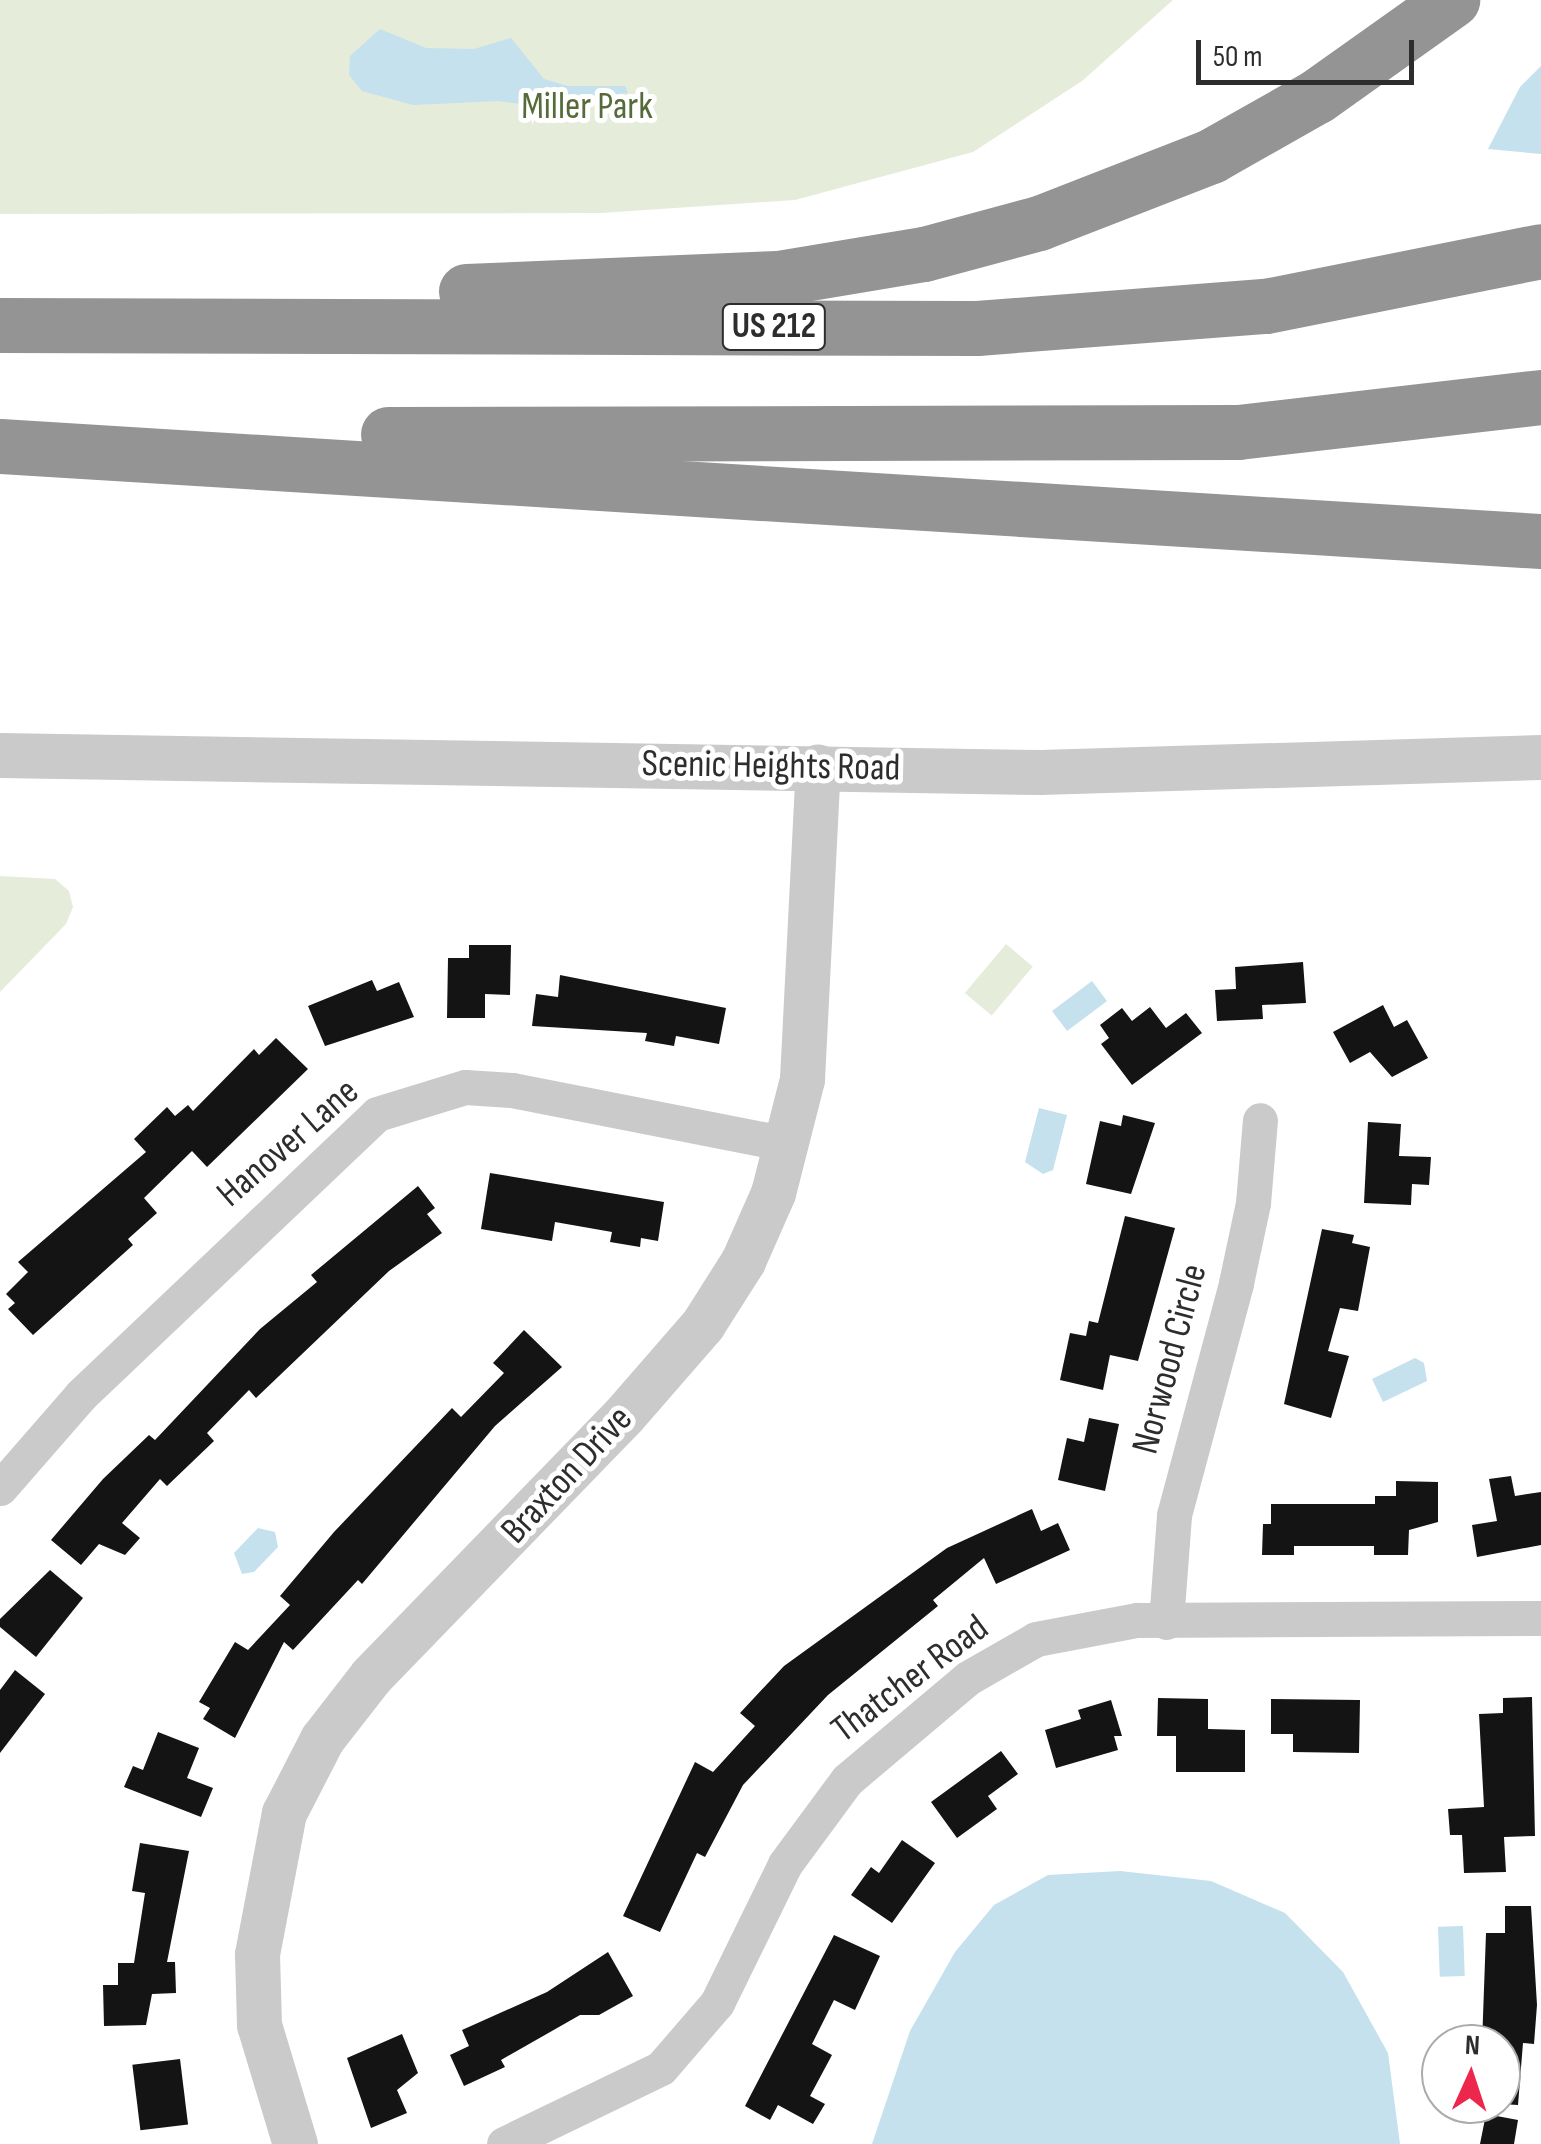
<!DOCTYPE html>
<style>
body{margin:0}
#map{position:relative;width:1541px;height:2144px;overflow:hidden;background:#fff;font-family:"Sofia Sans Condensed",sans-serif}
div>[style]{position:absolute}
.green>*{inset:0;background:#e5ecda;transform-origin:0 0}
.water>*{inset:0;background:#c4e1ed;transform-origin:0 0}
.building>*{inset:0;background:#141414;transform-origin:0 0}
.minor>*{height:35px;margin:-17.5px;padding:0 17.5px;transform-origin:17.5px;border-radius:17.5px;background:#cacaca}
.tertiary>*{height:45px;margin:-22.5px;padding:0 22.5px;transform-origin:22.5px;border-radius:22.5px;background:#cacaca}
.motorway>*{height:55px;margin:-27.5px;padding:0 27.5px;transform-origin:27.5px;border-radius:27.5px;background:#949494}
span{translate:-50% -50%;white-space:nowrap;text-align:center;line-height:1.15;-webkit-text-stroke:10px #fff;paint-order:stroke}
.shield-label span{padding:2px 8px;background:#fff;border:2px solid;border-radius:8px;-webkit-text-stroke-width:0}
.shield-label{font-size:35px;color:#2d2d2d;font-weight:700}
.park-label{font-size:38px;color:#556b39}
.street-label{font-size:38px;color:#2d2d2d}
.north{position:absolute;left:1421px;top:2024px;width:100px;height:100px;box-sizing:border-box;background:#fff;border:2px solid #ababab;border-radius:50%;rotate:3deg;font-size:28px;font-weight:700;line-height:40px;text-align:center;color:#2d2d2d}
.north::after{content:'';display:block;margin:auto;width:35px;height:45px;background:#ed264b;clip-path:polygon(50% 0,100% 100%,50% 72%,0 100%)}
.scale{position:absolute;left:1196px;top:40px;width:218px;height:45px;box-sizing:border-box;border:5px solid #2d2d2d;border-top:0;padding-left:12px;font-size:30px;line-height:35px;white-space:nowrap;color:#2d2d2d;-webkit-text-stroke:8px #fff;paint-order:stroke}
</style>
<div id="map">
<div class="green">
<div style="clip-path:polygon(0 0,1173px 0,1082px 81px,973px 152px,795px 200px,601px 213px,0 214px)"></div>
<div style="clip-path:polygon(0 876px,55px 879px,69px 891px,73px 907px,66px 924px,0 992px)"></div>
<div style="left:1006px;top:944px;width:35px;height:64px;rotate:40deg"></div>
</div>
<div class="water">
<div style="clip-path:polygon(380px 29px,426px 48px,474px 49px,511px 38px,544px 79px,568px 86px,625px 86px,628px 93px,563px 100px,555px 109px,499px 101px,413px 105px,362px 91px,349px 75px,350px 56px)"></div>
<div style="clip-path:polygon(1541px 66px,1541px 154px,1488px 149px,1520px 87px)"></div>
<div style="left:1092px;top:981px;width:25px;height:50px;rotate:53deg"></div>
<div style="clip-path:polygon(1039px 1108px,1067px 1115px,1053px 1170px,1043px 1174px,1025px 1162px)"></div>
<div style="clip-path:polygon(1415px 1358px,1424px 1363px,1427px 1381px,1383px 1402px,1372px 1379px)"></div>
<div style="clip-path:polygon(258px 1528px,275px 1532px,278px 1547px,254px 1572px,242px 1574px,234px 1553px)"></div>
<div style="clip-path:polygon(1120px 1871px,1211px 1881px,1285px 1913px,1343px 1972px,1388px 2053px,1400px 2144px,872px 2144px,910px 2031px,955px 1952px,994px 1905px,1048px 1875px)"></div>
<div style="left:1463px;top:1926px;width:50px;height:25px;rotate:88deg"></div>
</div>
<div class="building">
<div style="clip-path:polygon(469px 945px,511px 945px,510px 995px,485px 994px,485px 1018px,447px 1018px,448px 958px,469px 958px)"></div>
<div style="clip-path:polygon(1303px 962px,1306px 1003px,1262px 1005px,1263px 1019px,1217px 1021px,1215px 990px,1236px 989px,1235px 967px)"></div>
<div style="clip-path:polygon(560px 975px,726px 1008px,719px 1044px,676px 1036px,674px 1046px,645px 1041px,647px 1033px,532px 1026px,536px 994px,558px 997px)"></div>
<div style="clip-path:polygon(372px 980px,377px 991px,399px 982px,414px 1017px,325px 1046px,308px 1006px)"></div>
<div style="clip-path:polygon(1383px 1005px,1394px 1027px,1407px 1020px,1428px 1058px,1392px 1077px,1370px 1052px,1350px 1063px,1333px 1032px)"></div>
<div style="clip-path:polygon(1150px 1007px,1166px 1028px,1186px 1013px,1202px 1033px,1132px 1085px,1101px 1044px,1109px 1038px,1100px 1025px,1122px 1008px,1132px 1021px)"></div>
<div style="clip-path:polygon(276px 1038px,308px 1069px,207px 1167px,192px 1151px,144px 1198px,157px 1213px,128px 1239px,133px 1245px,33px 1335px,8px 1309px,15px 1303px,6px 1294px,28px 1272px,18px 1262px,146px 1152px,134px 1139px,167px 1107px,175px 1116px,188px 1105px,193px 1111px,254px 1049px,259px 1055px)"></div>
<div style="clip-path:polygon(1123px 1115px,1155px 1123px,1131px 1194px,1086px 1184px,1100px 1121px,1121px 1126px)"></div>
<div style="clip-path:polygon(1368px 1122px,1401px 1124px,1399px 1156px,1431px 1157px,1429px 1185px,1412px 1184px,1411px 1205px,1364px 1203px)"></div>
<div style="clip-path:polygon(490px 1173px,664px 1202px,658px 1241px,641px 1238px,640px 1247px,610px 1242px,612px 1232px,555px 1222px,552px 1241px,481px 1229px)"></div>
<div style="clip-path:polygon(418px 1186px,435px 1208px,427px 1214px,442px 1233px,389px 1271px,256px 1398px,249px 1390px,207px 1433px,214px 1441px,167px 1486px,160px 1479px,122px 1523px,140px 1538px,125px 1555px,99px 1544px,81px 1565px,51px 1540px,103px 1479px,149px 1435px,155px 1440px,260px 1329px,317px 1282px,311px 1275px)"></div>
<div style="clip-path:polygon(1125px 1216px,1175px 1228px,1138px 1361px,1110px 1355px,1103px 1390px,1060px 1380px,1070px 1333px,1086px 1336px,1089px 1321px,1098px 1323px)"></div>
<div style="clip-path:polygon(1322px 1229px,1354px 1235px,1352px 1243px,1370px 1247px,1358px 1311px,1340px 1308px,1328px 1351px,1349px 1356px,1331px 1418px,1284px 1404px)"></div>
<div style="clip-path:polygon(524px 1330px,562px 1367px,495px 1426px,362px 1584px,358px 1580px,293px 1650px,284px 1642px,235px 1738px,203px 1719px,210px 1708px,199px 1702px,235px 1642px,248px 1650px,290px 1605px,280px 1596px,334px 1532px,452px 1408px,461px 1417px,504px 1373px,493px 1363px)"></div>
<div style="clip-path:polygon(1089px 1418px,1119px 1424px,1105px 1491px,1058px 1480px,1067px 1438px,1084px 1442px)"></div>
<div style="clip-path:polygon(1511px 1476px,1515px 1496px,1541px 1492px,1541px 1545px,1477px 1557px,1472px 1525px,1497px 1521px,1489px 1479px)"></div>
<div style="clip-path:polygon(1396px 1481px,1438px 1482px,1438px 1522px,1409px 1530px,1408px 1555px,1374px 1555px,1374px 1546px,1294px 1546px,1294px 1555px,1262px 1555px,1263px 1524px,1271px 1524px,1271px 1504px,1375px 1504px,1375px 1496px,1396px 1496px)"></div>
<div style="clip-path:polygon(1032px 1509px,1041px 1531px,1058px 1523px,1070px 1550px,996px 1584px,984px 1558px,933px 1600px,938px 1606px,828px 1695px,743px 1785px,705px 1857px,697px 1853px,660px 1932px,623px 1916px,695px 1762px,713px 1772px,755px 1726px,740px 1713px,784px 1666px,947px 1548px)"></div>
<div style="clip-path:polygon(50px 1570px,83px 1598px,36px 1657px,0 1627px,0 1619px)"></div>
<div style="clip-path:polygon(15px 1670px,45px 1694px,0 1753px,0 1690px)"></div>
<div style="clip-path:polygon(1532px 1697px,1535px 1836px,1504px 1837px,1506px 1872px,1464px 1873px,1462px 1835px,1450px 1835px,1448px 1809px,1484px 1807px,1479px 1714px,1503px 1713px,1503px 1698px)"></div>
<div style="clip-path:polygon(1158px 1698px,1208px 1699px,1208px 1729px,1245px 1730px,1245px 1772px,1176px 1772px,1176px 1736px,1157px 1736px)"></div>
<div style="clip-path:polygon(1271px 1699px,1360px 1700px,1359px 1753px,1293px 1752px,1293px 1734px,1271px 1734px)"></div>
<div style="clip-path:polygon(1111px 1700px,1122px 1736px,1114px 1736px,1118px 1750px,1056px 1768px,1045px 1730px,1081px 1719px,1078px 1710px)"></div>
<div style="clip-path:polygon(158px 1732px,199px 1748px,187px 1778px,213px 1788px,201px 1817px,124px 1787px,133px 1766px,143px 1770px)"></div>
<div style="clip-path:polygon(1001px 1751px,1018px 1774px,988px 1796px,997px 1809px,957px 1838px,931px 1802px)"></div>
<div style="clip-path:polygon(902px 1840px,935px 1863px,892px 1923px,851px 1895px,871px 1867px,879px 1873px)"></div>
<div style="clip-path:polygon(140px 1843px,189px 1851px,167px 1962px,175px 1962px,176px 1993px,152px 1994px,146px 2025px,104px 2026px,103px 1985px,118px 1985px,118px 1963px,134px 1963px,145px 1893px,132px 1891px)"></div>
<div style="clip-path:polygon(1505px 1906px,1531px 1906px,1537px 2005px,1534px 2044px,1523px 2043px,1518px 2105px,1501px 2104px,1501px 2044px,1482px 2044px,1486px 1933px,1505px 1933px)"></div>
<div style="clip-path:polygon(834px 1935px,880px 1956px,855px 2010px,834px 2000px,812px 2044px,832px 2055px,810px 2096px,825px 2104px,813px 2124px,778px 2105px,770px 2120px,745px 2106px)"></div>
<div style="clip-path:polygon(608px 1952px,633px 1996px,599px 2015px,580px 2015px,501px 2060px,505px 2067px,464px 2086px,450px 2055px,469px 2046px,462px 2030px,547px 1992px)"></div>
<div style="clip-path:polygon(402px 2034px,418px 2073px,397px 2090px,407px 2113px,371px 2128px,347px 2058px)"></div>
<div style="left:180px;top:2059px;width:66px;height:48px;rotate:83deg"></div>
<div style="clip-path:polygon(1486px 2114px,1518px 2120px,1514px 2144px,1480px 2144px)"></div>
</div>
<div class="minor">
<div style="left:0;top:1488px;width:123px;rotate:-48.9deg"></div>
<div style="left:81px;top:1395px;width:408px;rotate:-43.5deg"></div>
<div style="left:377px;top:1114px;width:92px;rotate:-17.1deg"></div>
<div style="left:465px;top:1087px;width:47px;rotate:3.7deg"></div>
<div style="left:512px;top:1090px;width:279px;rotate:11.1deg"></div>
<div style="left:1166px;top:1622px;width:107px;rotate:-85.7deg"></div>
<div style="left:1174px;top:1515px;width:240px;rotate:-75deg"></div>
<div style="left:1236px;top:1283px;width:82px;rotate:-78deg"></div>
<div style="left:1253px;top:1203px;width:83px;rotate:-85.2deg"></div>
<div style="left:504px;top:2144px;width:174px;rotate:-25.8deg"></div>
<div style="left:661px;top:2068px;width:86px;rotate:-49.3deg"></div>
<div style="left:717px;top:2003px;width:155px;rotate:-63.9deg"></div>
<div style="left:785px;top:1864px;width:104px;rotate:-53.6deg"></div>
<div style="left:847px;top:1780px;width:158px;rotate:-40.1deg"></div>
<div style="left:968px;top:1678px;width:78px;rotate:-29.8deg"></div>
<div style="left:1036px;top:1639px;width:103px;rotate:-10.7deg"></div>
<div style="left:1137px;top:1620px;width:404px;rotate:-0.3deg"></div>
</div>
<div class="tertiary">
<div style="left:0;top:755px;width:1040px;rotate:0.94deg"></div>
<div style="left:1040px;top:772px;width:501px;rotate:-1.71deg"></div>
<div style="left:295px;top:2144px;width:124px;rotate:-106.8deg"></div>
<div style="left:259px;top:2025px;width:71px;rotate:-91.6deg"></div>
<div style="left:257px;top:1954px;width:144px;rotate:-79.2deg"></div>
<div style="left:284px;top:1813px;width:83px;rotate:-62.8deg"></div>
<div style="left:322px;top:1739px;width:80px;rotate:-52.1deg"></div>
<div style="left:371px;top:1676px;width:363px;rotate:-45.9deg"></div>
<div style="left:624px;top:1415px;width:121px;rotate:-49deg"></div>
<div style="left:703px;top:1324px;width:75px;rotate:-57.6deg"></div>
<div style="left:743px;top:1261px;width:74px;rotate:-66.2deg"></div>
<div style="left:773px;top:1193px;width:118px;rotate:-75.7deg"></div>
<div style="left:802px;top:1079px;width:313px;rotate:-87.1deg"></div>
</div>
<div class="motorway">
<div style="left:466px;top:291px;width:313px;rotate:-2.4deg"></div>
<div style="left:779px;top:278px;width:147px;rotate:-9.4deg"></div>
<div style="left:924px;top:254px;width:119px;rotate:-15.1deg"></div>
<div style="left:1039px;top:223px;width:185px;rotate:-21.3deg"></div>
<div style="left:1211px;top:156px;width:122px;rotate:-29.5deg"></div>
<div style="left:1317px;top:96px;width:166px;rotate:-35.4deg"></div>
<div style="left:0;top:325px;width:977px;rotate:0.18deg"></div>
<div style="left:977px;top:328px;width:290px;rotate:-4.4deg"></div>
<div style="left:1266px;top:306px;width:280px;rotate:-11.3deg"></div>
<div style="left:388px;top:434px;width:850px;rotate:-0.13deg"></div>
<div style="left:1238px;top:432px;width:305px;rotate:-6.6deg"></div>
<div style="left:0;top:446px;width:1544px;rotate:3.53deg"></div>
</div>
<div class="shield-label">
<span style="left:774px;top:327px">US 212</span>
</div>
<div class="park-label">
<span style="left:587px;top:107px">Miller Park</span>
</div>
<div class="street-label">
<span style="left:771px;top:766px;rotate:1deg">Scenic Heights Road</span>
<span style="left:288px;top:1143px;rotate:-41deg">Hanover Lane</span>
<span style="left:1170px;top:1359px;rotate:-75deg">Norwood Circle</span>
<span style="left:567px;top:1475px;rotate:-47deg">Braxton Drive</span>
<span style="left:910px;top:1679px;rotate:-37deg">Thatcher Road</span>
</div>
<div class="north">N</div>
<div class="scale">50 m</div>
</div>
